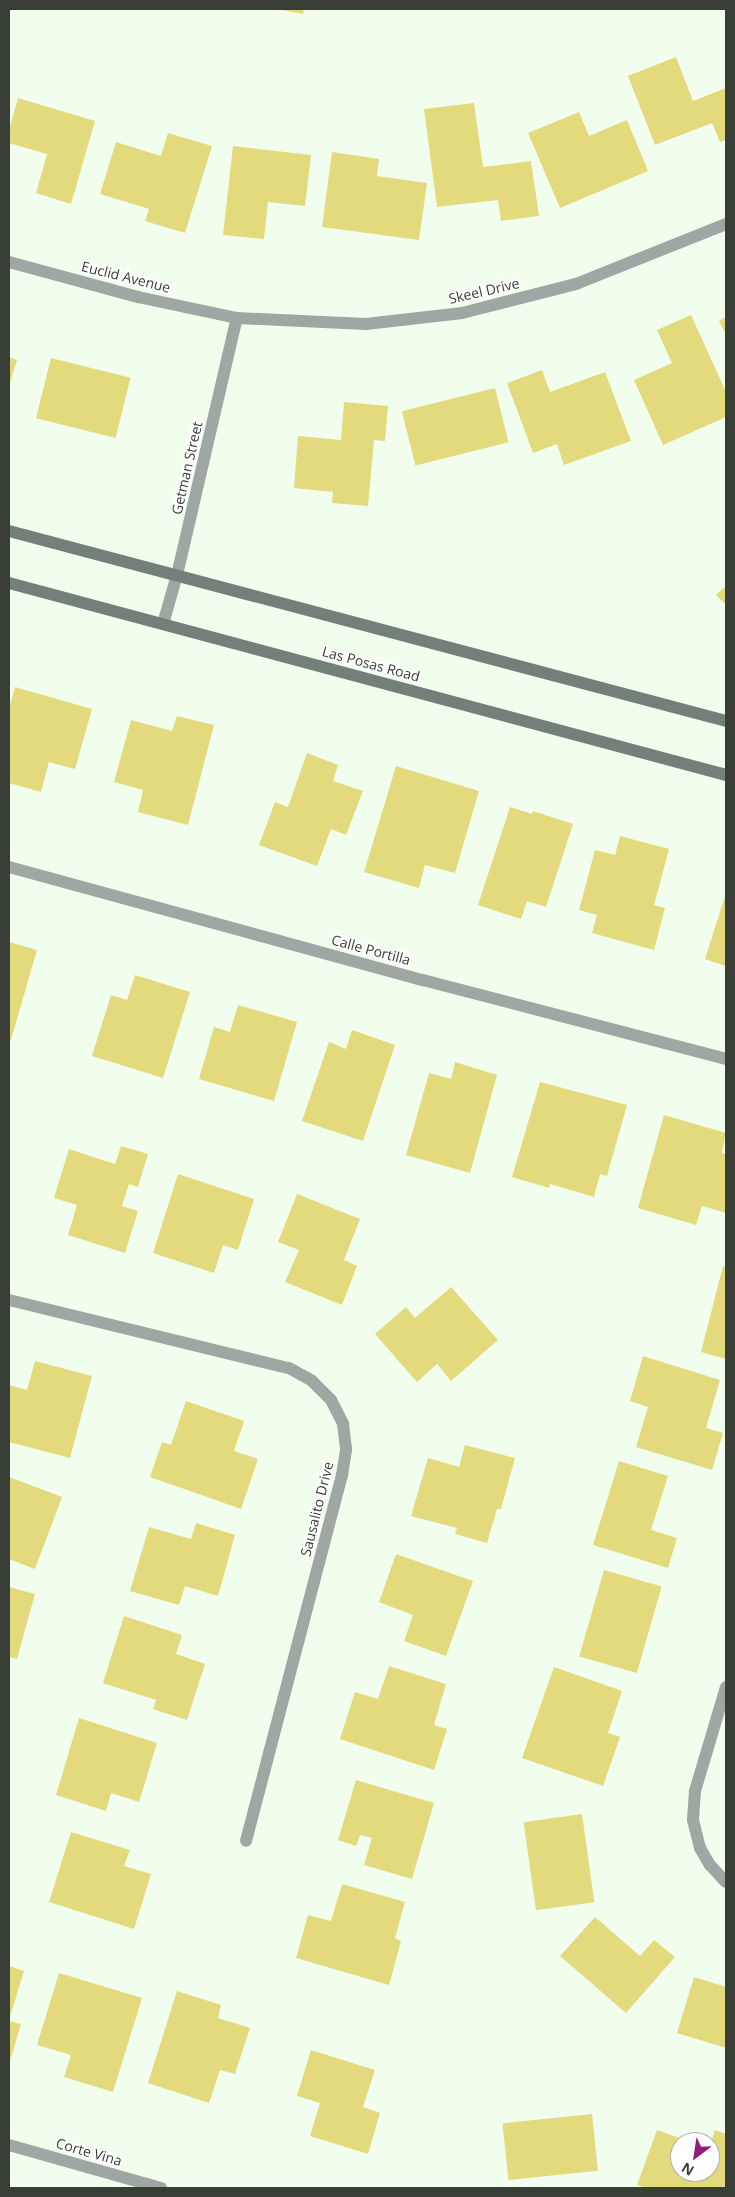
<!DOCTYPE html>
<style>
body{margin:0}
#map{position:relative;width:735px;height:2197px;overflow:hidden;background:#f2feed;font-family:"Open Sans",sans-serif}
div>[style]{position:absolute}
.building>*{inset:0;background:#e2da7d;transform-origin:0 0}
.minor>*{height:12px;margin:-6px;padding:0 6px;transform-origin:6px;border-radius:6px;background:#9ea7a3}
.secondary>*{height:12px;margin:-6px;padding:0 6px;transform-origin:6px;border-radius:6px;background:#73807a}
span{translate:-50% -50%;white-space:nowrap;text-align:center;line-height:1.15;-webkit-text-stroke:4px #fff;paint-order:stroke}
.street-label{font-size:14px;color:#383d36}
.frame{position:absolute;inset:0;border:10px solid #383d36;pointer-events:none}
.north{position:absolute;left:670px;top:2132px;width:50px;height:50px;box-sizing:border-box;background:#fff;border:1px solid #afb1af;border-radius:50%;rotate:211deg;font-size:14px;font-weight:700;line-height:20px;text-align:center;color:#383d36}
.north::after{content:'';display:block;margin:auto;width:18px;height:22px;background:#911b7a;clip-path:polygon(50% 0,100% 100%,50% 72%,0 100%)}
</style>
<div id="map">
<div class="building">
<div style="clip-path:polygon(278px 9px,304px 9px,303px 14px)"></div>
<div style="clip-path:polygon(676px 57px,693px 101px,726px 88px,726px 140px,720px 142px,712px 123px,655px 145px,628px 76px)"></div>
<div style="clip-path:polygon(18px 98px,95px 121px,71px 204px,36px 193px,47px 154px,9px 143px,9px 130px)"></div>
<div style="clip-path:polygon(474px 103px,483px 167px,531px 161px,539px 216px,501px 221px,498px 200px,437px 207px,424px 109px)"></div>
<div style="clip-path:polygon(579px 112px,589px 136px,627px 120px,648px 171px,560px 208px,528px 133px)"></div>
<div style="clip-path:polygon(168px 133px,212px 146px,185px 233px,145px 221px,149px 209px,100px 194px,116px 142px,161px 156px)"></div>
<div style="clip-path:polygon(233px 146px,311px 155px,305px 206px,268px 202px,264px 239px,223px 235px)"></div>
<div style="clip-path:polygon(332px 152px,379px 159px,377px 176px,427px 183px,419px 240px,322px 227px)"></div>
<div style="clip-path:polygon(691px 315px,726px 392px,726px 417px,663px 445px,634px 380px,672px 363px,657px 330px)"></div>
<div style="clip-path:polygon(726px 317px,726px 335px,719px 321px)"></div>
<div style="clip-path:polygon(9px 357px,17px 360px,9px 386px)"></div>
<div style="left:51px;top:358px;width:82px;height:62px;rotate:14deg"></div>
<div style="clip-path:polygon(542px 370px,550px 392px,605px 372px,631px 441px,564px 465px,557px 444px,533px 453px,507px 383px)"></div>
<div style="left:495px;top:388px;width:56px;height:96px;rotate:76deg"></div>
<div style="clip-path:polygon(344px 402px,388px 406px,385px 441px,374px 440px,368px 506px,332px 503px,333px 492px,294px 488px,298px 436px,341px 440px)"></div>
<div style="clip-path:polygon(726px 586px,726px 605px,716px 595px)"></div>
<div style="clip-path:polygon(15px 687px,92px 709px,75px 769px,49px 762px,41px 792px,9px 783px,9px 709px)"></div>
<div style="clip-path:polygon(177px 716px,214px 725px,188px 825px,138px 812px,143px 790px,114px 782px,131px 720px,172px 731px)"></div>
<div style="clip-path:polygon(307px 753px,338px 765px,333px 781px,363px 791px,346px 835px,331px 829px,317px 866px,259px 845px,275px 802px,288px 807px)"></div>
<div style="clip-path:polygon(396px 766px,479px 791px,455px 873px,425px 865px,419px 888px,364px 872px)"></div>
<div style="clip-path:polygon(510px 807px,532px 814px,533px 811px,573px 824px,546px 907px,527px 901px,521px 919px,478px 905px)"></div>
<div style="clip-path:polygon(620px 836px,669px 849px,654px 905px,665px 908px,654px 950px,592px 933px,597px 915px,579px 910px,595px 850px,615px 855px)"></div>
<div style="clip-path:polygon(726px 893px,726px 966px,705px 959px)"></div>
<div style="clip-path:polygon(9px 942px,37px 950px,11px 1040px,9px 1039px)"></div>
<div style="clip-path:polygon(135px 975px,190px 992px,163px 1078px,92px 1056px,111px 995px,127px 1000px)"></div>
<div style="clip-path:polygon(238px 1005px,297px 1022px,274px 1101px,199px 1079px,214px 1027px,230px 1032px)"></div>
<div style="clip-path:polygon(352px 1030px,395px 1045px,363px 1141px,302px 1121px,329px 1042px,346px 1049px)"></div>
<div style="clip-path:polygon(455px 1062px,497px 1075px,470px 1173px,406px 1155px,429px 1073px,451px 1079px)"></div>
<div style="clip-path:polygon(540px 1082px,627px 1105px,607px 1176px,600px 1174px,594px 1197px,550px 1184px,549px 1188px,512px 1177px)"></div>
<div style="clip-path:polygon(664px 1115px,726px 1133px,722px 1153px,726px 1154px,726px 1213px,702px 1206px,696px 1225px,638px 1208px)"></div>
<div style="clip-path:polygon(121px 1146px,148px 1154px,138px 1187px,129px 1184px,122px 1206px,138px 1211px,125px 1253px,68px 1235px,77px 1205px,54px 1198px,69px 1149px,115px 1164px)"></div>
<div style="clip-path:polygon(178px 1174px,254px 1199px,238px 1250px,223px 1245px,214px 1273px,153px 1253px)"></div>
<div style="clip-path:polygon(297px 1194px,360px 1219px,344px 1260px,357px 1266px,342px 1305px,285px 1282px,299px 1250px,278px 1242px)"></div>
<div style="clip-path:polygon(723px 1266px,726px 1267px,726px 1359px,701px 1352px)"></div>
<div style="clip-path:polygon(451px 1287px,498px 1340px,451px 1381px,437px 1364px,417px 1382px,375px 1334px,406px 1307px,415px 1318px)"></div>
<div style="clip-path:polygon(643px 1356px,720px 1380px,706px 1428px,723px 1433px,712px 1470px,636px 1447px,648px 1407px,630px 1401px)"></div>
<div style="clip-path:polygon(35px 1361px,92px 1376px,70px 1458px,9px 1442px,9px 1385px,27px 1390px)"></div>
<div style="clip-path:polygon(186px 1401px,244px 1421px,234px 1451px,258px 1459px,241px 1509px,150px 1477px,162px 1442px,171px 1445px)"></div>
<div style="clip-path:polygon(465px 1445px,515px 1458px,501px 1509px,497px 1509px,487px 1543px,455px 1534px,457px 1528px,411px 1516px,428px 1458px,459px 1467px)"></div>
<div style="clip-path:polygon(619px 1461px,668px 1476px,651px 1530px,677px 1538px,668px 1568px,593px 1545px)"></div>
<div style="clip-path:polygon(9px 1477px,62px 1497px,35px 1569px,9px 1559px)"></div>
<div style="clip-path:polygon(196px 1523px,235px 1535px,218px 1596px,185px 1586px,179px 1605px,130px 1591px,149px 1527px,191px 1539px)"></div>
<div style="clip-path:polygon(396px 1554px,473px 1581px,446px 1656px,404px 1641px,413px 1615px,379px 1602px)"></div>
<div style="left:604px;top:1570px;width:60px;height:90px;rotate:16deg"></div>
<div style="clip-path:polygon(9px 1587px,35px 1594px,17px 1659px,9px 1657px)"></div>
<div style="clip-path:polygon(124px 1616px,182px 1635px,176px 1654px,205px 1664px,187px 1720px,153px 1709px,156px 1700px,103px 1683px)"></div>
<div style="clip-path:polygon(389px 1666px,446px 1684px,434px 1725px,447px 1729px,434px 1770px,340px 1739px,355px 1692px,378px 1699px)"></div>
<div style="clip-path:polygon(554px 1667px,622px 1691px,608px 1733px,620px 1737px,603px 1786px,522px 1758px)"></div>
<div style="clip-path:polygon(79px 1718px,157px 1743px,139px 1802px,111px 1793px,106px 1811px,56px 1795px)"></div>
<div style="clip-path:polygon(356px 1780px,434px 1803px,412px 1879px,364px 1865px,372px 1838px,360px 1835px,356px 1846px,338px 1840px)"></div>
<div style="left:582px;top:1814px;width:89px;height:59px;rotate:82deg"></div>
<div style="clip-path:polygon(71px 1832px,130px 1850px,124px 1866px,151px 1874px,134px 1929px,49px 1902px)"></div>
<div style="clip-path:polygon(342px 1884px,405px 1902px,395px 1938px,401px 1941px,389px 1985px,296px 1958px,308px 1915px,331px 1921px)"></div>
<div style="clip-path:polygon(595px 1917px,640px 1956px,654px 1940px,675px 1957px,626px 2013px,560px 1956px)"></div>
<div style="clip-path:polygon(9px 1966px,24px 1971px,9px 2020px)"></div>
<div style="clip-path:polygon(59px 1973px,142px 1998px,113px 2092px,64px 2077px,71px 2055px,37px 2045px)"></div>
<div style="clip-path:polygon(694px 1977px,726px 1987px,726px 2048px,677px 2033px)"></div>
<div style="clip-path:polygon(177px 1991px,221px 2005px,218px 2018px,250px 2028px,235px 2074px,220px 2070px,209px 2103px,148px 2083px)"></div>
<div style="clip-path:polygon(9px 2021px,21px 2024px,9px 2064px)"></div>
<div style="clip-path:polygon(311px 2050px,375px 2070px,363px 2107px,380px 2113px,368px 2154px,310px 2136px,320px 2103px,297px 2096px)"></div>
<div style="left:592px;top:2114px;width:57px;height:90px;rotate:84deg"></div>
<div style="clip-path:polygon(657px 2130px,690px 2142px,680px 2142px,680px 2172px,710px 2172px,710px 2146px,715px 2130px,726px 2134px,726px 2188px,646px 2188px,637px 2185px)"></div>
</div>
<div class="minor">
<div style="left:9px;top:262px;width:134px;rotate:15.2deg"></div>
<div style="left:138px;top:297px;width:101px;rotate:12deg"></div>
<div style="left:237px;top:318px;width:129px;rotate:2.7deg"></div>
<div style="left:366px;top:324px;width:97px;rotate:-6.5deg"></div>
<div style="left:462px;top:313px;width:118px;rotate:-14.3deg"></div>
<div style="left:576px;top:284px;width:162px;rotate:-21.8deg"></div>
<div style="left:163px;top:624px;width:51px;rotate:-74.1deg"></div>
<div style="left:177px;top:575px;width:264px;rotate:-76.9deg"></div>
<div style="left:9px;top:867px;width:429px;rotate:15.3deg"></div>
<div style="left:423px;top:980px;width:313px;rotate:14.6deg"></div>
<div style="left:9px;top:1300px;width:288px;rotate:13.7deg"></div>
<div style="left:289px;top:1368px;width:26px;rotate:29deg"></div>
<div style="left:312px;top:1381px;width:27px;rotate:45deg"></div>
<div style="left:331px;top:1400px;width:27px;rotate:63deg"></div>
<div style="left:343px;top:1424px;width:26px;rotate:83deg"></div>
<div style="left:346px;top:1450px;width:25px;rotate:99deg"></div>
<div style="left:342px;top:1475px;width:378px;rotate:104.7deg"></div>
<div style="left:726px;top:1687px;width:109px;rotate:106.6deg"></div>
<div style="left:695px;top:1791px;width:29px;rotate:94deg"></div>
<div style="left:693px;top:1820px;width:29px;rotate:76deg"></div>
<div style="left:700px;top:1848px;width:20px;rotate:60deg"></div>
<div style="left:710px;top:1865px;width:23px;rotate:47deg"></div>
<div style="left:9px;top:2145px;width:158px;rotate:15.8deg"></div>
</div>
<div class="secondary">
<div style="left:9px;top:531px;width:742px;rotate:14.84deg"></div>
<div style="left:9px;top:583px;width:742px;rotate:14.99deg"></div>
</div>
<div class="street-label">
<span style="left:126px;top:277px;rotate:14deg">Euclid Avenue</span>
<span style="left:484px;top:291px;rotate:-13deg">Skeel Drive</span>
<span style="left:187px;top:468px;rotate:-77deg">Getman Street</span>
<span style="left:371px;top:664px;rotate:15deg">Las Posas Road</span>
<span style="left:371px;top:950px;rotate:15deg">Calle Portilla</span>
<span style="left:317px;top:1509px;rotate:-76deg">Sausalito Drive</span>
<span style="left:89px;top:2152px;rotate:16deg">Corte Vina</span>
</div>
<div class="frame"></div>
<div class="north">N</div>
</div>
